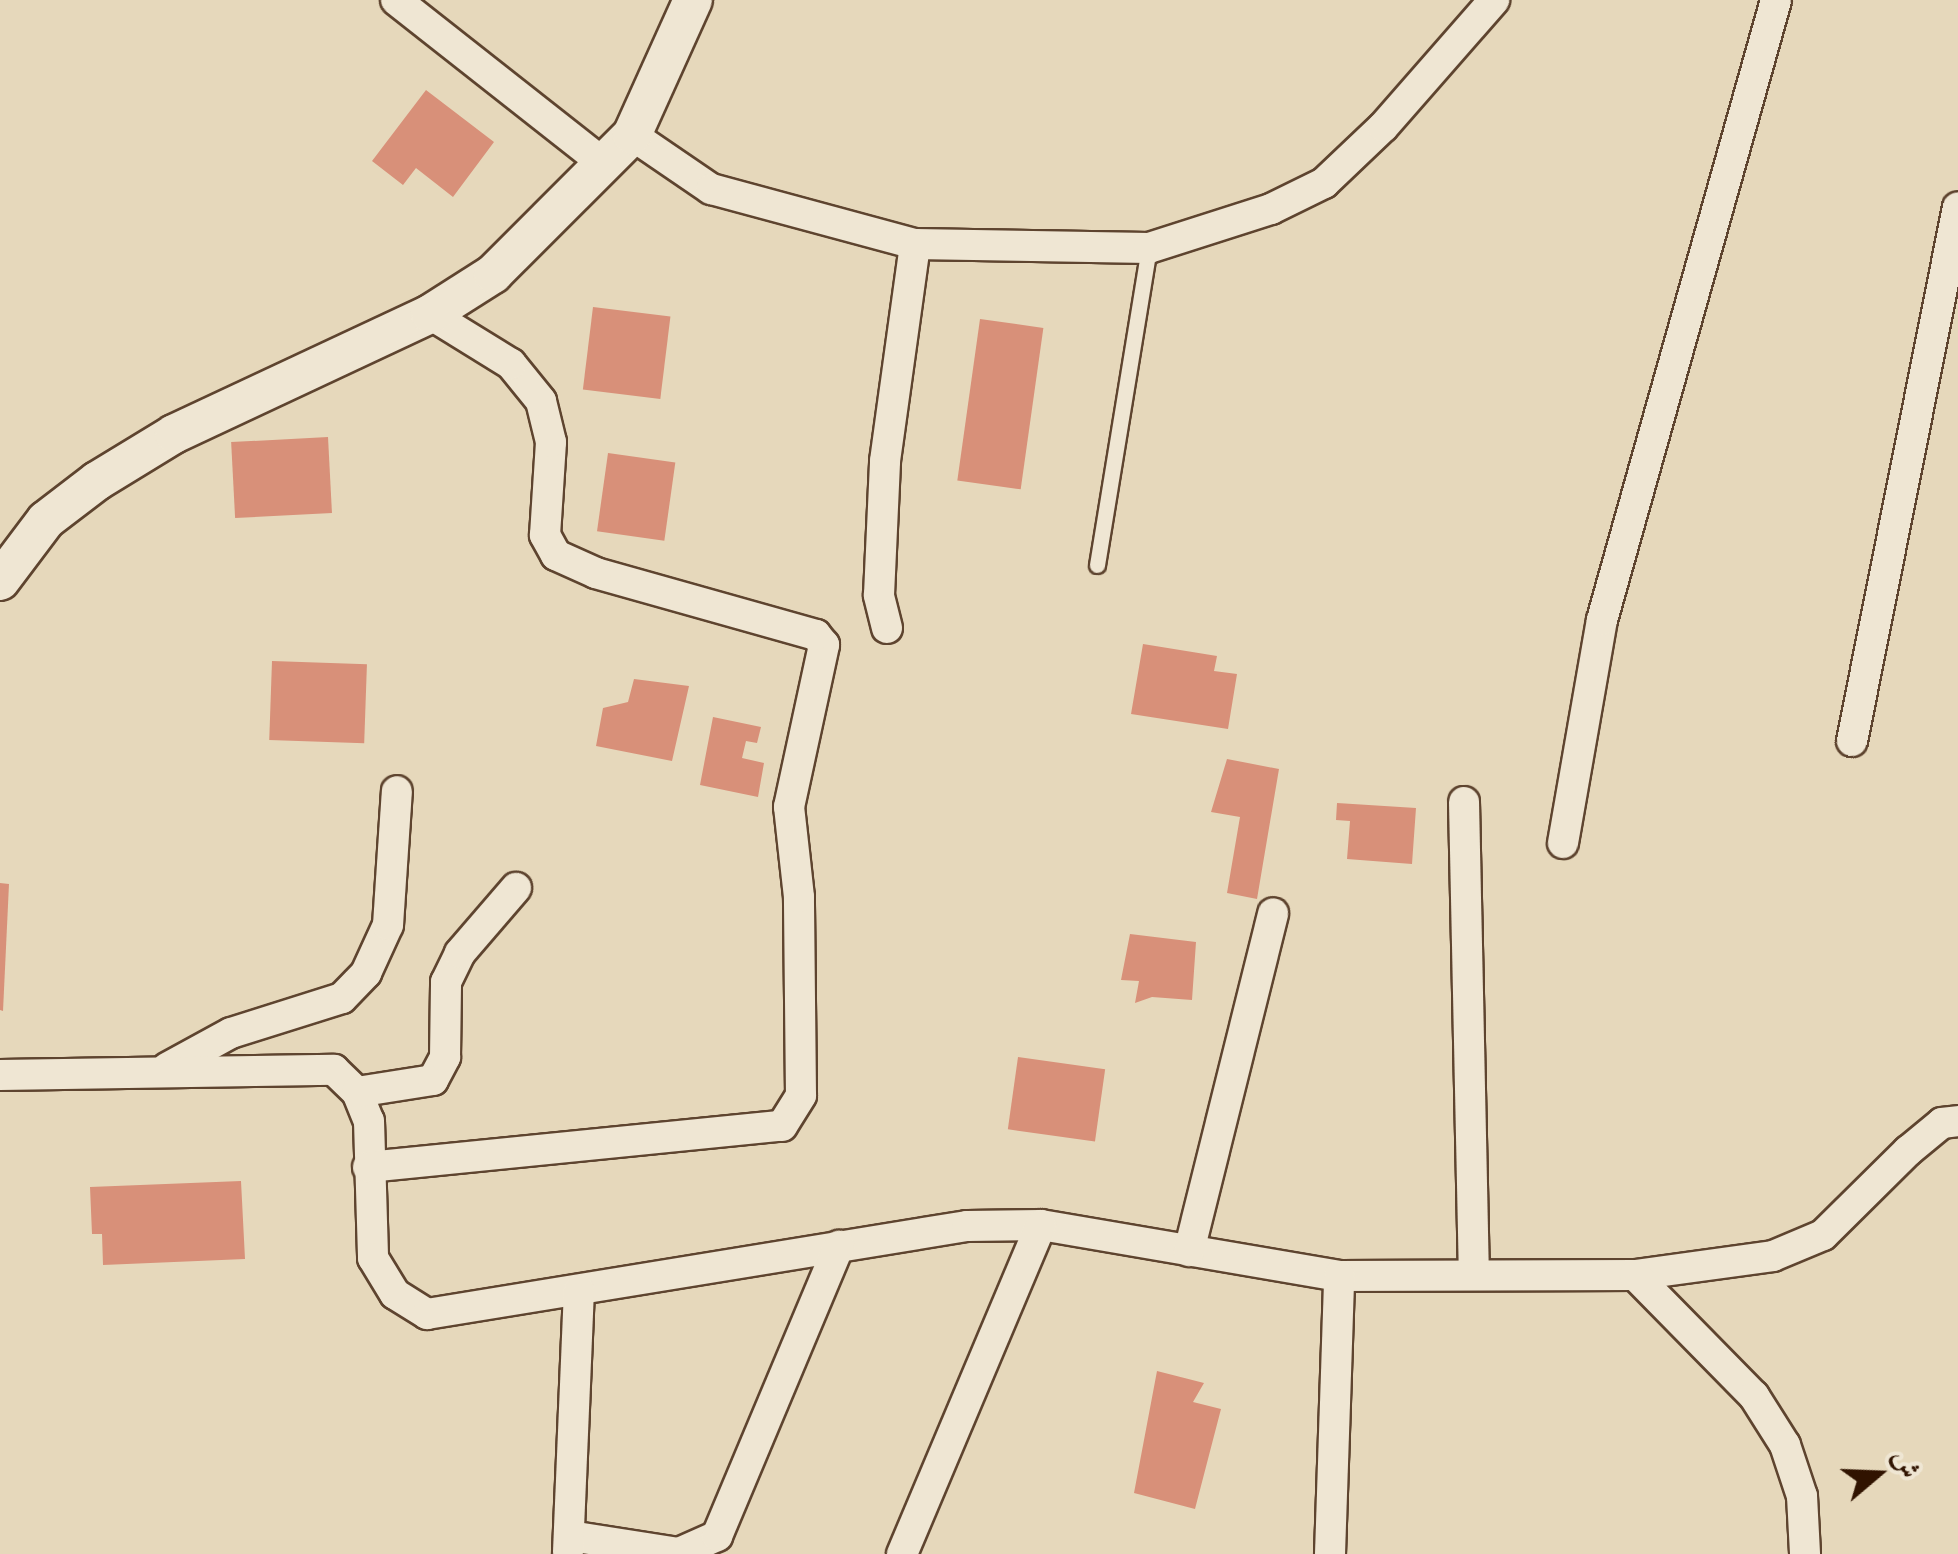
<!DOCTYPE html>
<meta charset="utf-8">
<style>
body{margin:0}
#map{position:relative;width:1958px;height:1554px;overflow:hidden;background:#e6d8bb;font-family:"IM FELL French Canon",Amiri,serif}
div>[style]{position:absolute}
.building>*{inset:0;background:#d89079;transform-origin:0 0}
.roads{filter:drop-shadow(2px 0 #5e442f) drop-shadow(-2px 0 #5e442f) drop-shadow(0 2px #5e442f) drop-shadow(0 -2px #5e442f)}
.service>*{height:15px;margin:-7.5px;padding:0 7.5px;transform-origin:7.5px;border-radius:7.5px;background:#efe6d3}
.minor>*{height:30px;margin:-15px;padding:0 15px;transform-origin:15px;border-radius:15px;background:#efe6d3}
.tertiary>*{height:38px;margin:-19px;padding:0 19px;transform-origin:19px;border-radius:19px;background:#efe6d3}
span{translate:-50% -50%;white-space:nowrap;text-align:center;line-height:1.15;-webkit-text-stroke:8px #efe6d3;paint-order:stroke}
.north{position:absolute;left:1828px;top:1424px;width:100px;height:100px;-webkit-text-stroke:8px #efe6d3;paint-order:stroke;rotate:71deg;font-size:28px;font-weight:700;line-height:40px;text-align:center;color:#301300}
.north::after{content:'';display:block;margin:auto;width:35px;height:45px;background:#301300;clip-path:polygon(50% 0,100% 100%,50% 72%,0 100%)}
</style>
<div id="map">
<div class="building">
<div style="clip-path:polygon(426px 90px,494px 142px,453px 197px,416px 168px,403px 185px,372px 161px)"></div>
<div style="left:593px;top:307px;width:78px;height:83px;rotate:7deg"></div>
<div style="left:980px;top:319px;width:64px;height:163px;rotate:8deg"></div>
<div style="left:328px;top:437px;width:76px;height:97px;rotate:87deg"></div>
<div style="left:608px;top:453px;width:68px;height:79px;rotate:8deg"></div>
<div style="clip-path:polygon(1143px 644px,1217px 656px,1214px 671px,1237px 674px,1228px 729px,1131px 714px)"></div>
<div style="left:272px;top:661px;width:95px;height:79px;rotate:2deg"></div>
<div style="clip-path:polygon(634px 679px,689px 686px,672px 761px,596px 746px,603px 708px,628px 702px)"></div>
<div style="clip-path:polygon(713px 717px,761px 727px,757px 743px,746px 741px,742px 758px,764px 763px,758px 797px,700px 785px)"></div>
<div style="clip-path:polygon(1227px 759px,1279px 769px,1257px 899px,1227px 893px,1240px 817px,1211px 812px)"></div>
<div style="clip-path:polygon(1337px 803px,1416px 808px,1412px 864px,1347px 859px,1350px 821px,1336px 820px)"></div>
<div style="clip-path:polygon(0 883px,9px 884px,3px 1011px,0 1010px)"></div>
<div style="clip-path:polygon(1130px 934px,1196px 942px,1192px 1000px,1152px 997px,1135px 1003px,1139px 981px,1121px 980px)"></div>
<div style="left:1018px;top:1057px;width:88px;height:73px;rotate:8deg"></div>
<div style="clip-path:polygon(241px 1181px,245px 1259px,103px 1265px,102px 1234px,92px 1234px,90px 1187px)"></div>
<div style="clip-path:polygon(1157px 1371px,1204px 1383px,1193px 1402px,1221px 1409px,1195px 1509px,1134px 1493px)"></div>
</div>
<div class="roads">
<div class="service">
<div style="left:1097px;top:565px;width:321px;rotate:-80.7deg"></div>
</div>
<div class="minor">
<div style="left:396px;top:0;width:263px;rotate:38.2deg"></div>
<div style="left:632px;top:135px;width:96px;rotate:34.4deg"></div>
<div style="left:711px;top:189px;width:211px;rotate:15.1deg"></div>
<div style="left:915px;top:244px;width:234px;rotate:1deg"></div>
<div style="left:1149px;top:248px;width:128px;rotate:-17.7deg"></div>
<div style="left:1271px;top:209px;width:59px;rotate:-26.1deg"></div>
<div style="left:1324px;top:183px;width:81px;rotate:-43.5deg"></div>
<div style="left:1383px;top:127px;width:169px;rotate:-48.8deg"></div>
<div style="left:887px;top:628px;width:34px;rotate:-104deg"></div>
<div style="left:879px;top:595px;width:134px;rotate:-87.4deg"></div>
<div style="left:885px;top:461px;width:219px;rotate:-82.1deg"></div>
<div style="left:1852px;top:741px;width:544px;rotate:-78.77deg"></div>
<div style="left:1464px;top:802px;width:473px;rotate:88.8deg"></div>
<div style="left:1563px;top:843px;width:226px;rotate:-80.1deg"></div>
<div style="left:1602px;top:620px;width:644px;rotate:-74.32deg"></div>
<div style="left:167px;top:1068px;width:73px;rotate:-28.7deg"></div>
<div style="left:231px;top:1033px;width:116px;rotate:-17.5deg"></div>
<div style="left:342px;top:998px;width:35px;rotate:-46deg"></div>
<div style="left:366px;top:973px;width:53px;rotate:-65.4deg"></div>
<div style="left:388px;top:925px;width:134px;rotate:-86.2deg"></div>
<div style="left:0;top:1075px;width:334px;rotate:-0.9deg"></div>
<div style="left:334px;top:1070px;width:32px;rotate:44deg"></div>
<div style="left:357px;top:1092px;width:31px;rotate:68deg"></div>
<div style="left:369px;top:1121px;width:137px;rotate:88.3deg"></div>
<div style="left:373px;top:1258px;width:42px;rotate:58.6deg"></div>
<div style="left:395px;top:1294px;width:38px;rotate:32deg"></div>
<div style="left:427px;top:1314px;width:547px;rotate:-9.26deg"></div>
<div style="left:967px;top:1226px;width:74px;rotate:-0.8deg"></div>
<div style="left:1041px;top:1225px;width:302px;rotate:9.7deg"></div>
<div style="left:1339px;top:1276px;width:296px;rotate:-0.2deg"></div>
<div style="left:1635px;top:1275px;width:139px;rotate:-7.8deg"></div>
<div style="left:1773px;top:1256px;width:54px;rotate:-22.8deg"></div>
<div style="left:1823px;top:1235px;width:120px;rotate:-44.7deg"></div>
<div style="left:1908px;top:1151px;width:44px;rotate:-39.5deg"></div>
<div style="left:1942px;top:1123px;width:16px;rotate:-7deg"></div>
<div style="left:357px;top:1092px;width:77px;rotate:-9deg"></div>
<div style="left:433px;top:1080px;width:26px;rotate:-62deg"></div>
<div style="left:445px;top:1057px;width:75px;rotate:-89.2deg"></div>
<div style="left:446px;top:982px;width:32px;rotate:-64deg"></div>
<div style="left:460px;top:953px;width:86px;rotate:-49.3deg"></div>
<div style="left:368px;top:1167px;width:416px;rotate:-5.7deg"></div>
<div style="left:782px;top:1126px;width:36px;rotate:-58deg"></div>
<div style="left:801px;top:1095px;width:198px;rotate:-90.6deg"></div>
<div style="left:799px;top:897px;width:91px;rotate:-96.3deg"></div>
<div style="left:789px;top:807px;width:166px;rotate:-77.8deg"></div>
<div style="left:824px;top:645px;width:13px;rotate:-129deg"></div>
<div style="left:816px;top:635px;width:229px;rotate:-164.3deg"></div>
<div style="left:596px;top:573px;width:44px;rotate:-155.8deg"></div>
<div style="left:556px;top:555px;width:23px;rotate:-119deg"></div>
<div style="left:545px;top:535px;width:93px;rotate:-86.3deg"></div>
<div style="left:551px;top:442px;width:42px;rotate:-103.7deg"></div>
<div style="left:541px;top:401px;width:48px;rotate:-129deg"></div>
<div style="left:511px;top:364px;width:95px;rotate:-148.3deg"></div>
<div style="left:1189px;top:1251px;width:348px;rotate:-76deg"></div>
<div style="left:1635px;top:1275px;width:170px;rotate:45.5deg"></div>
<div style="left:1754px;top:1396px;width:58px;rotate:57.7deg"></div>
<div style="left:1785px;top:1445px;width:54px;rotate:71.6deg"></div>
<div style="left:1802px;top:1496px;width:58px;rotate:87deg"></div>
<div style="left:570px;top:1536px;width:110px;rotate:8.9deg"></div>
<div style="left:679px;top:1553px;width:42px;rotate:-24.1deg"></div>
<div style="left:717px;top:1536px;width:315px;rotate:-67.2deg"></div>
<div style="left:568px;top:1552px;width:262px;rotate:-87.6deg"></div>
<div style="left:902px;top:1554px;width:357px;rotate:-67.1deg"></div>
<div style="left:1330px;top:1554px;width:278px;rotate:-88.1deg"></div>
</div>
<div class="tertiary">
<div style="left:0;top:581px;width:76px;rotate:-53deg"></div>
<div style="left:46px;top:520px;width:64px;rotate:-37.4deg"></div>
<div style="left:97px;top:481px;width:90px;rotate:-31.4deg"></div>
<div style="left:174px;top:434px;width:283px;rotate:-25.1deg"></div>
<div style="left:430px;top:314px;width:75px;rotate:-32.4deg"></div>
<div style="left:493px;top:274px;width:197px;rotate:-45deg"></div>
<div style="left:632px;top:135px;width:148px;rotate:-65.7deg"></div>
</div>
</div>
<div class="north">ش</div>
</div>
